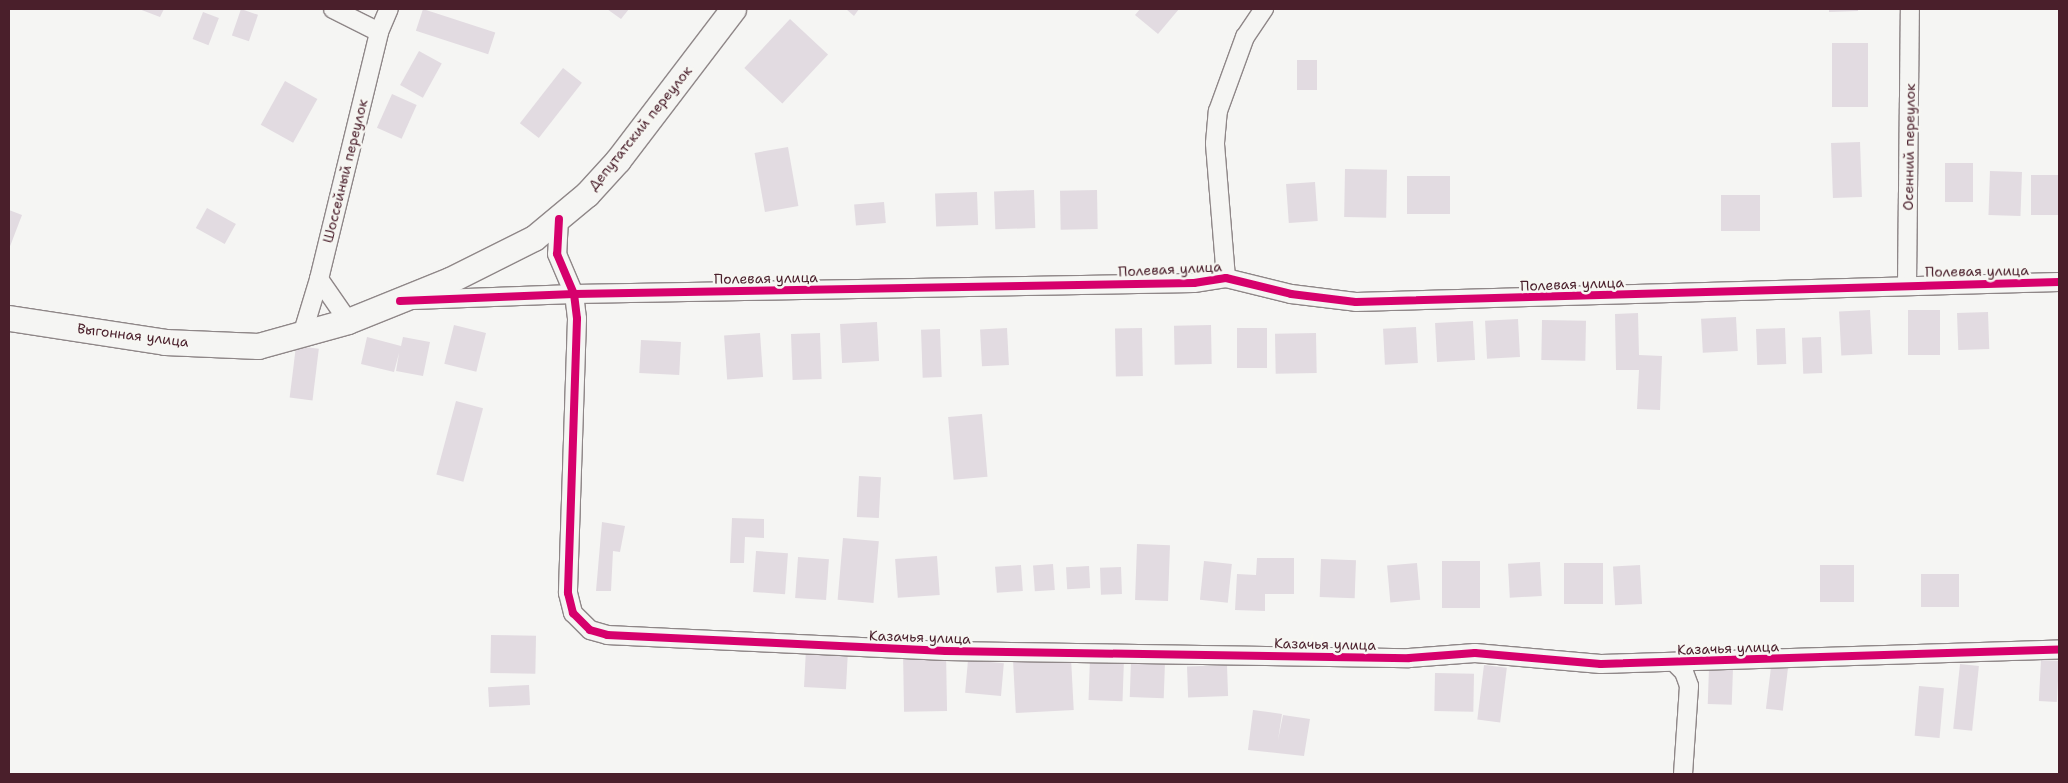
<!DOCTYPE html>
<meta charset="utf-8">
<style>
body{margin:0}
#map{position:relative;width:2068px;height:783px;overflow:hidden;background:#f5f5f3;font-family:"Shantell Sans",sans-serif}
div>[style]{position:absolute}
.building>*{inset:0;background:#e2dbe1;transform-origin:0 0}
.roads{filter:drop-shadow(1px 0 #8f8788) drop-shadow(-1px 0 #8f8788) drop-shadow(0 1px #8f8788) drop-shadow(0 -1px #8f8788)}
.street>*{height:18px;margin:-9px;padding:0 9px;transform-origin:9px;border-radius:9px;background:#f5f5f3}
.secondary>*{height:25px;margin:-12.5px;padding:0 12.5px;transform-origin:12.5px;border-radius:12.5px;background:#f5f5f3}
.cycleway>*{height:8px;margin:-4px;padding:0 4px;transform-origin:4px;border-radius:4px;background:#d6006c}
span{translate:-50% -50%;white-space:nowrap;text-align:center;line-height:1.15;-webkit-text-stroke:5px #f6f6f2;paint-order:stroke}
.street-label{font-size:14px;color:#4a1f2b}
.frame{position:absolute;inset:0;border:10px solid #4a1f2b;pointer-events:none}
</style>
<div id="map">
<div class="building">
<div style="clip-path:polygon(139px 9px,164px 9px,160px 17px)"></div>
<div style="left:241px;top:9px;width:18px;height:28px;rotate:19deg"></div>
<div style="left:423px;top:9px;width:76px;height:23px;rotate:18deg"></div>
<div style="clip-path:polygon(607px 9px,629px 9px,621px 19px)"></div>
<div style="clip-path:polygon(846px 9px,859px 9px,854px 16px)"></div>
<div style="clip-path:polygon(1140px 9px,1179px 9px,1158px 34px,1135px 15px)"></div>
<div style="clip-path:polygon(1829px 9px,1858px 9px,1858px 11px,1829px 12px)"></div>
<div style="left:203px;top:12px;width:17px;height:29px;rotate:21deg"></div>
<div style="left:790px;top:19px;width:52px;height:67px;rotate:43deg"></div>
<div style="left:1832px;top:43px;width:36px;height:64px"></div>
<div style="left:419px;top:51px;width:26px;height:39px;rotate:29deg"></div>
<div style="left:1297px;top:60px;width:20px;height:30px"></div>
<div style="left:563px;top:68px;width:24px;height:70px;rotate:38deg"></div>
<div style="left:285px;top:81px;width:37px;height:50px;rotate:29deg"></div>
<div style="left:392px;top:94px;width:27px;height:37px;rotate:24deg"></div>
<div style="left:1860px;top:142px;width:55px;height:29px;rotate:88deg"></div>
<div style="left:788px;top:147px;width:60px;height:34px;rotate:80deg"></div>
<div style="left:1945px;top:163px;width:28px;height:39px"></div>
<div style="left:1345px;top:169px;width:42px;height:48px;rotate:1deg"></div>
<div style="left:1990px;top:171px;width:32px;height:44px;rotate:2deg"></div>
<div style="left:2031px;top:175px;width:28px;height:40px"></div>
<div style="left:1407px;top:176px;width:43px;height:38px"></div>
<div style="left:1315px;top:182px;width:39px;height:29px;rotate:86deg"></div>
<div style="left:1034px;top:190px;width:38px;height:40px;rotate:88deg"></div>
<div style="left:1097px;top:190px;width:39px;height:37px;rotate:89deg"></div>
<div style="left:977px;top:192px;width:33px;height:42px;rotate:88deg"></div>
<div style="left:1721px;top:195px;width:39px;height:36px"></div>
<div style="left:884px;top:202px;width:21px;height:30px;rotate:85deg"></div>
<div style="left:207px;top:208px;width:33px;height:23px;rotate:29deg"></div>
<div style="clip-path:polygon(9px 210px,22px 215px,9px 249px)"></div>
<div style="left:1870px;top:310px;width:44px;height:31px;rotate:87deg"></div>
<div style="left:1908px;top:310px;width:32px;height:45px"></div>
<div style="left:1988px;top:312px;width:37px;height:31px;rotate:88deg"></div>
<div style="clip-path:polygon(1638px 313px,1639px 355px,1662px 356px,1660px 410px,1637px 409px,1639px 370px,1616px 370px,1615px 314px)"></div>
<div style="left:1736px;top:317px;width:34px;height:35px;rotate:87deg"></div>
<div style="left:1518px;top:319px;width:38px;height:33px;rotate:87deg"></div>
<div style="left:1542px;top:320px;width:44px;height:40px;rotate:1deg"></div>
<div style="left:1473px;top:321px;width:39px;height:38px;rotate:87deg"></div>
<div style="left:877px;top:322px;width:39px;height:37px;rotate:87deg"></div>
<div style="left:454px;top:325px;width:33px;height:40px;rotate:14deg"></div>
<div style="left:1211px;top:325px;width:39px;height:37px;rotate:89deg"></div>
<div style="left:1416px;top:327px;width:36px;height:33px;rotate:87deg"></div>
<div style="left:1007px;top:328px;width:37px;height:27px;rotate:87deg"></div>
<div style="left:1142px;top:328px;width:48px;height:27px;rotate:89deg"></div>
<div style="left:1237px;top:328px;width:30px;height:40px"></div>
<div style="left:1785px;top:328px;width:36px;height:29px;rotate:88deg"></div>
<div style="left:940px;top:329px;width:48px;height:19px;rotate:88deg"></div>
<div style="left:760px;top:333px;width:44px;height:36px;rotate:86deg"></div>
<div style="left:820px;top:333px;width:46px;height:29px;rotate:88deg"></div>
<div style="left:1316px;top:333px;width:40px;height:41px;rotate:89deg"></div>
<div style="clip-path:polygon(367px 337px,401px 346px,403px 337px,430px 342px,423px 376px,396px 371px,399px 353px,394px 372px,361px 364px)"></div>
<div style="left:1821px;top:337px;width:36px;height:19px;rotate:88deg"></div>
<div style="left:641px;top:340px;width:40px;height:33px;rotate:3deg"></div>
<div style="left:296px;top:346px;width:23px;height:52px;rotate:7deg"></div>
<div style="left:456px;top:401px;width:28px;height:76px;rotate:15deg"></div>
<div style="left:982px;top:414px;width:63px;height:34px;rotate:85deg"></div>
<div style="left:859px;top:476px;width:22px;height:41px;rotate:3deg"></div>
<div style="clip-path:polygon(732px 518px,764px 519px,764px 538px,745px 537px,744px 563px,730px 563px)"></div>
<div style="clip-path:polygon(602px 522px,625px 526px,620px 552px,613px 551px,611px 591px,596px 591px)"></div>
<div style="left:843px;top:538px;width:36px;height:62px;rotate:5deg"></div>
<div style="left:1137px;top:544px;width:33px;height:56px;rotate:2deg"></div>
<div style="left:756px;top:551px;width:32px;height:41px;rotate:4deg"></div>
<div style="left:937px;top:556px;width:39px;height:42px;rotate:86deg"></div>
<div style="left:798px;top:557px;width:31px;height:41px;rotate:4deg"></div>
<div style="clip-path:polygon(1257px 558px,1294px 558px,1294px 594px,1265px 594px,1265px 611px,1235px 610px,1237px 574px,1256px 575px)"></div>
<div style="left:1321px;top:559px;width:35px;height:38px;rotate:2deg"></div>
<div style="left:1204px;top:561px;width:28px;height:39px;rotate:6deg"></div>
<div style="left:1442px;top:561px;width:38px;height:47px"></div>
<div style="left:1540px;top:562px;width:34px;height:32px;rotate:87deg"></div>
<div style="left:1417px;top:563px;width:37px;height:30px;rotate:85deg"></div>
<div style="left:1564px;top:563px;width:39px;height:41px"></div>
<div style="left:1053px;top:564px;width:26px;height:20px;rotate:86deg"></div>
<div style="left:1021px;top:565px;width:26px;height:26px;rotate:86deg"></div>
<div style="left:1640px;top:565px;width:39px;height:27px;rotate:87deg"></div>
<div style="left:1854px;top:565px;width:37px;height:34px;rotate:90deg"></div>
<div style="left:1089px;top:566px;width:22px;height:23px;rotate:87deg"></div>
<div style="left:1121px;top:567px;width:27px;height:21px;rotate:88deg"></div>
<div style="left:1921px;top:574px;width:38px;height:33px"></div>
<div style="left:491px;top:635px;width:45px;height:38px;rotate:1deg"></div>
<div style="left:806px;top:649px;width:42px;height:38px;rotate:3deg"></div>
<div style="left:946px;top:651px;width:60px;height:43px;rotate:89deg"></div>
<div style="left:1071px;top:658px;width:52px;height:58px;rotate:87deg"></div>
<div style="left:1090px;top:658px;width:34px;height:42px;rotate:2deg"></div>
<div style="left:1772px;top:659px;width:17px;height:50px;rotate:7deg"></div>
<div style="left:968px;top:660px;width:36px;height:33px;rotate:5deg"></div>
<div style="left:2041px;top:660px;width:18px;height:41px;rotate:3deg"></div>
<div style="left:1131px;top:661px;width:34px;height:36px;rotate:2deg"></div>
<div style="left:1960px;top:664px;width:19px;height:65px;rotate:6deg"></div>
<div style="left:1227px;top:665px;width:31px;height:40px;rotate:88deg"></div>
<div style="left:1484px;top:665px;width:23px;height:55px;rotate:7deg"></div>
<div style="left:1709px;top:668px;width:24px;height:36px;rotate:2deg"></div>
<div style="left:1435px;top:673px;width:39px;height:38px;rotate:1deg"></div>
<div style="left:529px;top:685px;width:20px;height:41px;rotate:87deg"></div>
<div style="left:1919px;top:686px;width:25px;height:50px;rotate:5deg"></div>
<div style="clip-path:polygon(1253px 710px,1282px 714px,1278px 740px,1283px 715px,1310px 719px,1304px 756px,1248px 750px)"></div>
</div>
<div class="roads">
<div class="street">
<div style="left:333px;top:9px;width:51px;rotate:26.6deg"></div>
<div style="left:559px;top:219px;width:35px;rotate:93deg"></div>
<div style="left:557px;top:254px;width:43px;rotate:67deg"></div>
<div style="left:574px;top:294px;width:25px;rotate:83deg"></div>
<div style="left:577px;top:319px;width:274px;rotate:91.9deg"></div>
<div style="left:568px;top:593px;width:21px;rotate:76deg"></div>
<div style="left:573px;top:613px;width:24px;rotate:45deg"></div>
<div style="left:590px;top:630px;width:18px;rotate:16deg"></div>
<div style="left:607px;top:635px;width:339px;rotate:2.7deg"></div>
<div style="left:946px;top:651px;width:463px;rotate:0.9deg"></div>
<div style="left:1409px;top:658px;width:66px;rotate:-4.3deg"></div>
<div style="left:1475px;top:653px;width:126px;rotate:5deg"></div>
<div style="left:1601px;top:664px;width:458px;rotate:-1.8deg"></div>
<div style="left:1226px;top:278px;width:135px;rotate:-94.7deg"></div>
<div style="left:1215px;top:143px;width:32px;rotate:-85deg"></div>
<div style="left:1218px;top:111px;width:79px;rotate:-70deg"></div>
<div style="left:1245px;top:37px;width:34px;rotate:-56deg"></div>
<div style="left:319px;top:279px;width:51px;rotate:55.4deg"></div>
<div style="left:1907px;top:285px;width:276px;rotate:-89.4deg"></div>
<div style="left:413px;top:300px;width:161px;rotate:-2.1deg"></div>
<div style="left:574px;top:294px;width:620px;rotate:-1.02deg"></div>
<div style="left:1194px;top:283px;width:32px;rotate:-9deg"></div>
<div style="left:1226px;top:278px;width:67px;rotate:13.8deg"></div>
<div style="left:1291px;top:294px;width:65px;rotate:7deg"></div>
<div style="left:1356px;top:302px;width:703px;rotate:-1.63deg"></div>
<div style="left:302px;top:335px;width:59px;rotate:-73.1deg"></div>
<div style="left:319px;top:279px;width:254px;rotate:-76.3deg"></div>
<div style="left:379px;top:32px;width:25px;rotate:-67deg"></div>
<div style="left:1674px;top:662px;width:14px;rotate:45deg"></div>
<div style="left:1684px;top:672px;width:15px;rotate:70deg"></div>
<div style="left:1689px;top:686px;width:88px;rotate:93.9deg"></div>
</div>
<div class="secondary">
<div style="left:9px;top:318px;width:158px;rotate:8.7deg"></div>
<div style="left:165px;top:342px;width:93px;rotate:2.5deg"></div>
<div style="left:258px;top:346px;width:93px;rotate:-15.5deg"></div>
<div style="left:348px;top:321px;width:110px;rotate:-21.9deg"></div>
<div style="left:450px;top:280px;width:94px;rotate:-26.6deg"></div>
<div style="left:534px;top:238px;width:69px;rotate:-39.7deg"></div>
<div style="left:587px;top:194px;width:46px;rotate:-47.6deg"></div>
<div style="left:618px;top:160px;width:190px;rotate:-52.7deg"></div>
</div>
</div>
<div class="cycleway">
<div style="left:559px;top:219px;width:35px;rotate:93deg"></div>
<div style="left:557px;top:254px;width:43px;rotate:67deg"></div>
<div style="left:574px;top:294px;width:25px;rotate:83deg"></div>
<div style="left:577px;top:319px;width:274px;rotate:91.9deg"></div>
<div style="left:568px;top:593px;width:21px;rotate:76deg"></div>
<div style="left:573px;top:613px;width:24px;rotate:45deg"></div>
<div style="left:590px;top:630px;width:18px;rotate:16deg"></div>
<div style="left:607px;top:635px;width:339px;rotate:2.7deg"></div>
<div style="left:946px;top:651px;width:463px;rotate:0.9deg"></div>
<div style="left:1409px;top:658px;width:66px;rotate:-4.3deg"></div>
<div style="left:1475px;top:653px;width:126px;rotate:5deg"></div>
<div style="left:1601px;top:664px;width:458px;rotate:-1.8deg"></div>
<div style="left:400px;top:301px;width:174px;rotate:-2.3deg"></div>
<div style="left:574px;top:294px;width:620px;rotate:-1.02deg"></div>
<div style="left:1194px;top:283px;width:32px;rotate:-9deg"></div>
<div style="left:1226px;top:278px;width:67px;rotate:13.8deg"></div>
<div style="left:1291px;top:294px;width:65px;rotate:7deg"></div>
<div style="left:1356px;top:302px;width:703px;rotate:-1.63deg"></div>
</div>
<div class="street-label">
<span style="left:640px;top:128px;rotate:-51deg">Депутатский переулок</span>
<span style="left:1909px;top:147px;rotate:-89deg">Осенний переулок</span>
<span style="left:345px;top:171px;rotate:-76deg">Шоссейный переулок</span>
<span style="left:1170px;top:269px;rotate:-3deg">Полевая улица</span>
<span style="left:1977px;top:271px;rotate:-1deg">Полевая улица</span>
<span style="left:766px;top:278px;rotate:-1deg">Полевая улица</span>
<span style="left:1572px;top:284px;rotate:-2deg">Полевая улица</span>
<span style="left:133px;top:335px;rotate:7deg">Выгонная улица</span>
<span style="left:920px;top:637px;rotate:2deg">Казачья улица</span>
<span style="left:1325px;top:644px;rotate:1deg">Казачья улица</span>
<span style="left:1728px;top:648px;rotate:-2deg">Казачья улица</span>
</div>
<div class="frame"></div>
</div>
